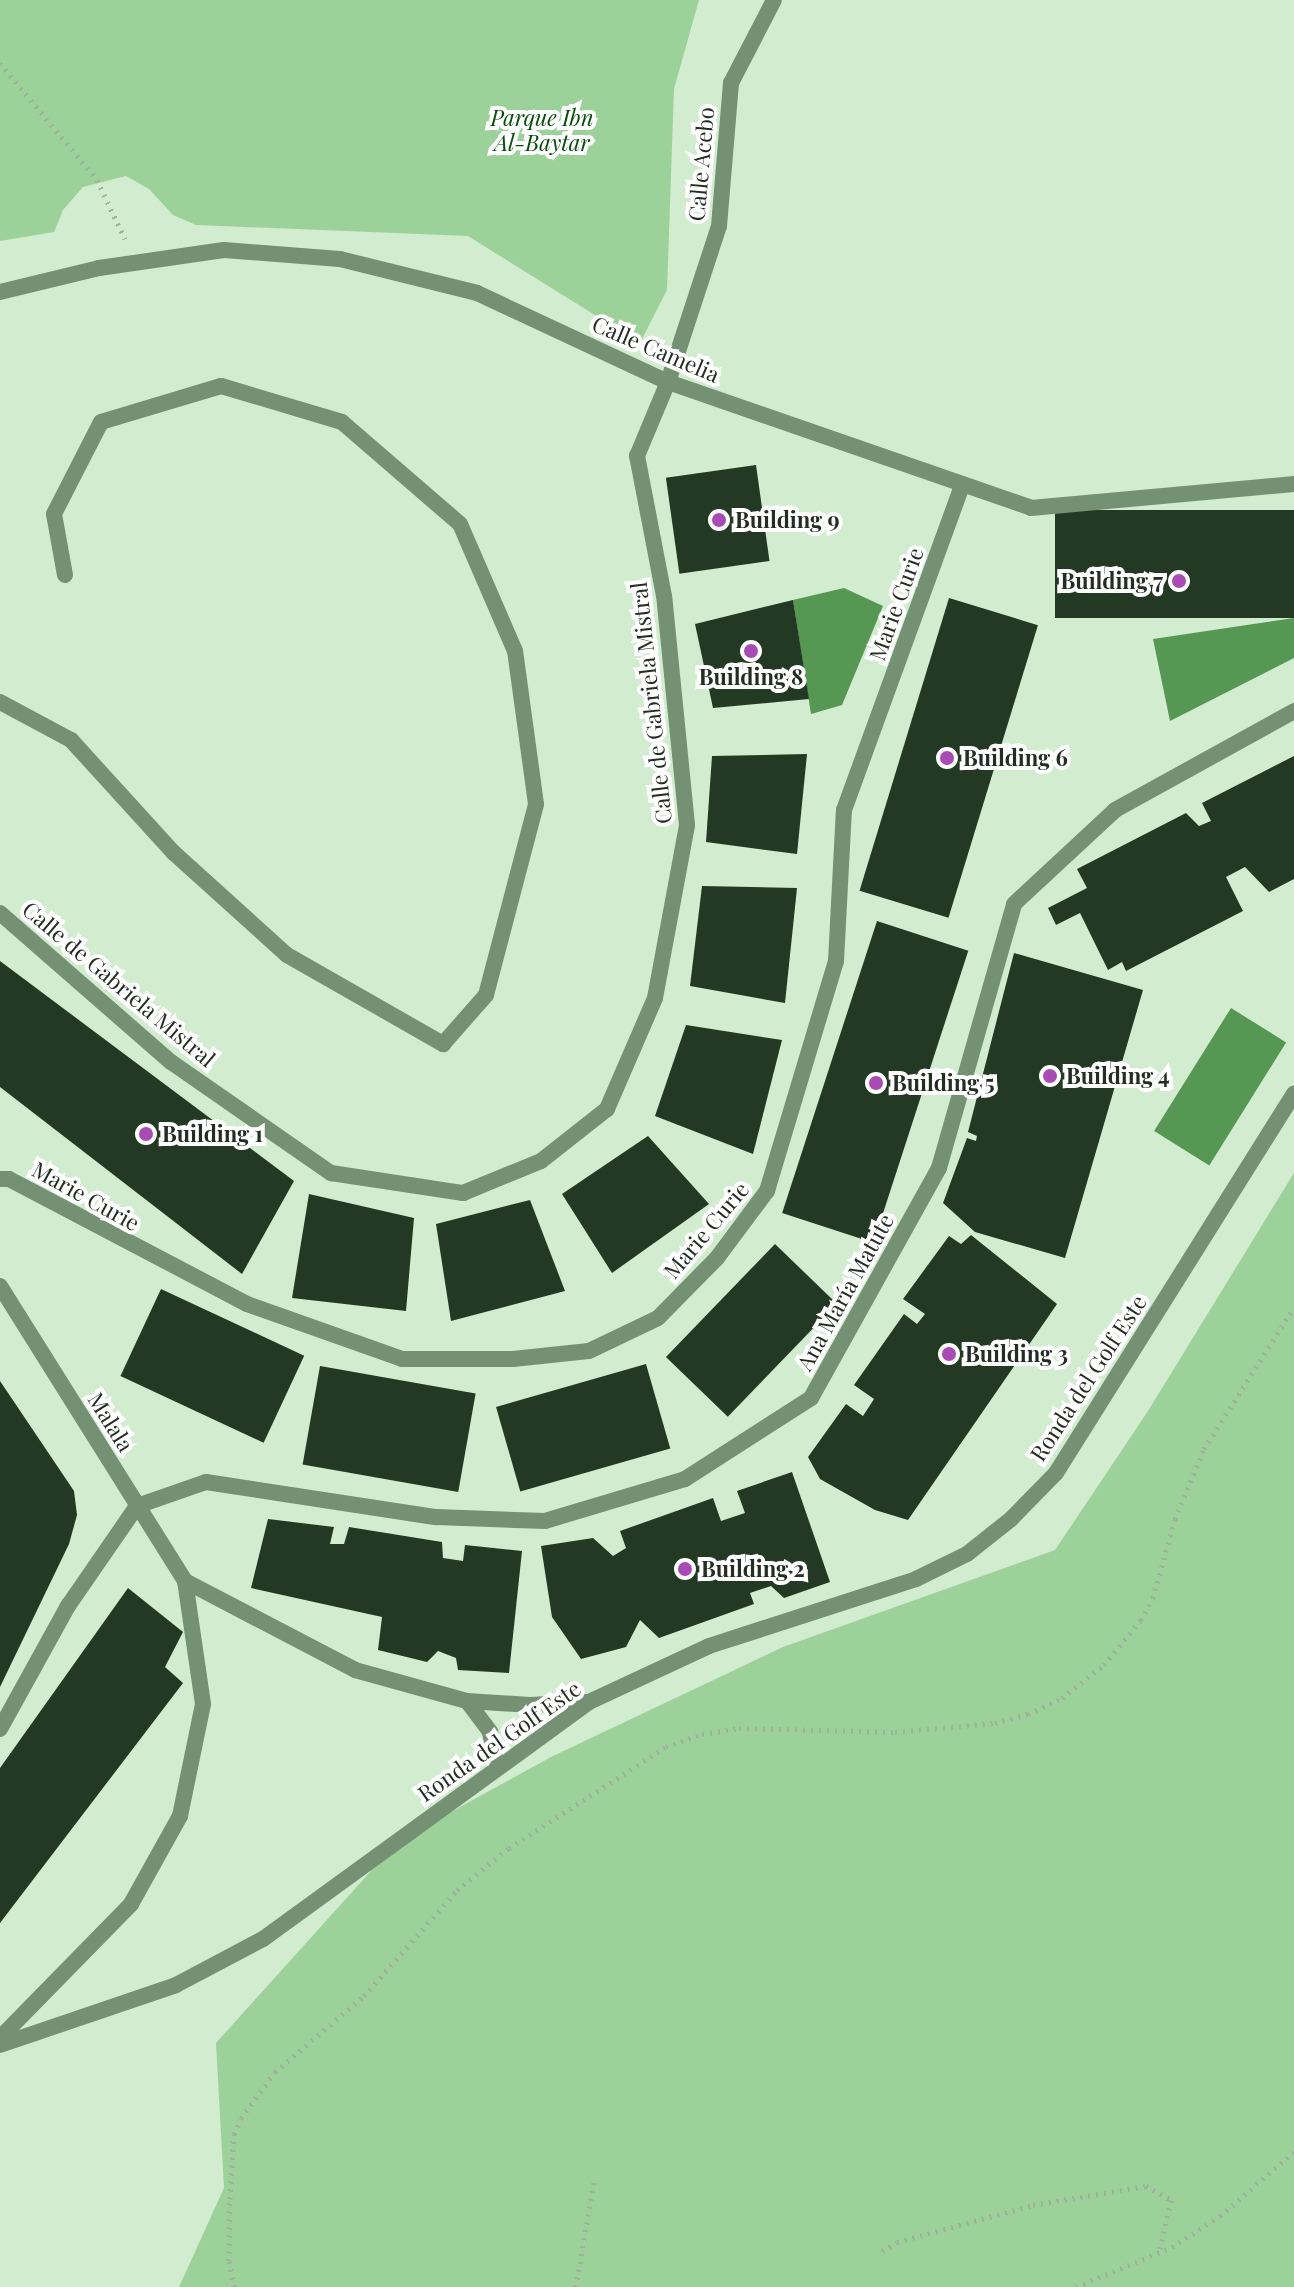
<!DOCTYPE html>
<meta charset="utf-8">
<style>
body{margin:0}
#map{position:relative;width:1294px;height:2287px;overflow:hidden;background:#d2ecd0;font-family:"Playfair Display",serif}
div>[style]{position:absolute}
.green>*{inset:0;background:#9dd19a}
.water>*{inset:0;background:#569754;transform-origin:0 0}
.building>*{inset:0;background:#243923;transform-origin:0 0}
.path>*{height:5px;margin-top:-2.5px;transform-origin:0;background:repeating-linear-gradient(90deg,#9cb29b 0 2px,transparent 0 8px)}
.street>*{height:16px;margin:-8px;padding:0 8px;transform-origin:8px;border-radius:8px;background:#759173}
.dots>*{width:22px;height:22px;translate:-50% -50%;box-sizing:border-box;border:4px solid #fff;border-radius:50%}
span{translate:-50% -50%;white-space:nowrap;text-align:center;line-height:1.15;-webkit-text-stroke:8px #fff;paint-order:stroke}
.park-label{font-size:22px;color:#044e08;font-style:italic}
.street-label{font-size:22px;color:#232d22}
.poi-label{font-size:22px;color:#232d22;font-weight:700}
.left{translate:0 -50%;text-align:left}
.right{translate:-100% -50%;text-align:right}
</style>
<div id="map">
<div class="green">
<div style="clip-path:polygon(0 0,699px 0,674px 89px,667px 290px,640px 343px,468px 236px,196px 225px,173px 215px,149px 189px,126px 176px,83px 187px,63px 210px,54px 232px,0 241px)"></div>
<div style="clip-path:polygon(1294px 1173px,1294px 2287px,179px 2287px,224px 2188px,216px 2043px,398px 1841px,551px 1757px,783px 1647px,1055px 1550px,1148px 1411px)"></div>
</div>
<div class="water">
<div style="clip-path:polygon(844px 588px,883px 606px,842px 705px,811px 714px,793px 600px)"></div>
<div style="clip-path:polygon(1294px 618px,1294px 658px,1170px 721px,1153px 639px)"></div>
<div style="left:1231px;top:1008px;width:65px;height:145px;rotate:32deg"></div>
</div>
<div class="building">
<div style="left:756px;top:465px;width:97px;height:91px;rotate:82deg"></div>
<div style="left:1294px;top:510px;width:108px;height:239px;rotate:90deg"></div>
<div style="left:949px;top:598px;width:93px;height:306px;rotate:17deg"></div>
<div style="clip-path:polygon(793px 600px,809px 699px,713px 708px,695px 624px)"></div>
<div style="clip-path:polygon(807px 754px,797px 854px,706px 842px,712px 756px)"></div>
<div style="clip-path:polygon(1294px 756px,1294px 879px,1269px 892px,1245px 867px,1226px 877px,1243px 911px,1126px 971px,1122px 962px,1108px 970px,1080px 913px,1056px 925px,1048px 908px,1087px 888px,1077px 869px,1186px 813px,1199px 826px,1211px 821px,1202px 803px)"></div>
<div style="clip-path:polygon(702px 886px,797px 888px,785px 1003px,690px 986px)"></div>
<div style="left:877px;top:921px;width:96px;height:307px;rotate:18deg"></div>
<div style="clip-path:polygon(1014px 953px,1143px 990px,1065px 1258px,975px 1232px,943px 1203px,967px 1138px,976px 1141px,977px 1136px,968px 1132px)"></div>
<div style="clip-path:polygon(0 961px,294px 1181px,242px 1274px,0 1087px)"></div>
<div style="clip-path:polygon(686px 1025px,782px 1040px,753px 1154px,655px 1116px)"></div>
<div style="clip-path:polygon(648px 1136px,709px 1204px,612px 1273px,562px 1194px)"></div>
<div style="clip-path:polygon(309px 1194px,414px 1218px,406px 1311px,292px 1298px)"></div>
<div style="clip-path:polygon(530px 1200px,565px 1291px,451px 1321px,436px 1224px)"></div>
<div style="clip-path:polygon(971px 1235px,1057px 1304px,908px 1520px,875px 1510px,820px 1479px,808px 1457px,846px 1404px,863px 1416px,874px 1399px,854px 1385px,904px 1314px,917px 1324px,925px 1314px,903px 1299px,949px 1236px,961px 1244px)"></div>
<div style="left:775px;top:1244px;width:86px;height:157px;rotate:44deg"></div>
<div style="left:161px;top:1289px;width:158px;height:96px;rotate:25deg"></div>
<div style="left:646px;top:1364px;width:88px;height:156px;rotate:74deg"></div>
<div style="left:320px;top:1366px;width:158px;height:100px;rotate:10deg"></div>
<div style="clip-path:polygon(0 1381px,74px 1491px,77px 1515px,69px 1544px,0 1687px)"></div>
<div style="clip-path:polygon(792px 1472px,830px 1582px,784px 1598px,771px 1586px,750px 1593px,754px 1604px,659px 1638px,640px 1620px,626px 1647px,581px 1659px,552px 1617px,541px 1546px,593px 1538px,613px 1556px,626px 1548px,620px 1531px,713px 1498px,721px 1521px,745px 1513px,737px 1491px)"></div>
<div style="clip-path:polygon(268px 1519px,334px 1527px,330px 1544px,344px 1544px,349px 1527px,442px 1542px,443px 1558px,463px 1561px,465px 1545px,522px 1551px,509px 1673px,458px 1670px,456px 1658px,438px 1651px,427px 1662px,378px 1650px,382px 1617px,251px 1588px)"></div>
<div style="clip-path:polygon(128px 1588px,183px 1632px,165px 1667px,183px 1683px,0 1923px,0 1768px)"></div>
</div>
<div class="path">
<div style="left:0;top:63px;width:152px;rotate:50.3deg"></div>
<div style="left:97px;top:180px;width:65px;rotate:64.6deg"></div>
<div style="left:882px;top:2251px;width:17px;rotate:-31deg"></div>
<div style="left:897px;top:2242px;width:141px;rotate:-15.2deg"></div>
<div style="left:1033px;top:2205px;width:115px;rotate:-9.5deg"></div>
<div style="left:1146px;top:2186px;width:29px;rotate:29deg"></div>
<div style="left:1171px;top:2200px;width:54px;rotate:102.8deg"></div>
<div style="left:234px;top:2287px;width:26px;rotate:-101deg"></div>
<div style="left:229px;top:2261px;width:62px;rotate:-89.1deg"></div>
<div style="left:230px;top:2199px;width:65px;rotate:-86.5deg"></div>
<div style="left:234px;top:2134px;width:17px;rotate:-66deg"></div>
<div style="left:241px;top:2118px;width:57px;rotate:-53.5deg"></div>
<div style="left:275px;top:2072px;width:117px;rotate:-40.5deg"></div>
<div style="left:364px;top:1996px;width:141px;rotate:-48.7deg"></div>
<div style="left:457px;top:1890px;width:67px;rotate:-38.9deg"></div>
<div style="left:509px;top:1848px;width:187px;rotate:-32.8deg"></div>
<div style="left:666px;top:1747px;width:38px;rotate:-20deg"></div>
<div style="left:702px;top:1734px;width:37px;rotate:-9deg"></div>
<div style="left:739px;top:1728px;width:156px;rotate:1.5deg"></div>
<div style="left:895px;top:1732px;width:100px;rotate:-5.1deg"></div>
<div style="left:995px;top:1723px;width:34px;rotate:-15deg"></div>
<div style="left:1028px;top:1714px;width:38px;rotate:-25deg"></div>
<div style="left:1062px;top:1698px;width:53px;rotate:-38.2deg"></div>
<div style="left:1104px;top:1665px;width:58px;rotate:-50.6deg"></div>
<div style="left:1141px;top:1620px;width:25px;rotate:-61deg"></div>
<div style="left:1153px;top:1598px;width:82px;rotate:-74.4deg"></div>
<div style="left:1175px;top:1519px;width:76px;rotate:-67.5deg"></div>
<div style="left:1204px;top:1449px;width:168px;rotate:-57.6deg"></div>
<div style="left:576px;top:2287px;width:107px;rotate:-80.3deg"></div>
<div style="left:1076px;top:2287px;width:104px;rotate:-22.6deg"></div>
<div style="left:1172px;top:2247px;width:57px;rotate:-32.9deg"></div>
<div style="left:1220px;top:2216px;width:98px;rotate:-40.9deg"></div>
</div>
<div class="street">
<div style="left:0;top:292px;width:102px;rotate:-13.6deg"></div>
<div style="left:99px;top:268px;width:126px;rotate:-8.2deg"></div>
<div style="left:224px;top:250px;width:116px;rotate:4.4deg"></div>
<div style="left:340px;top:259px;width:141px;rotate:13.9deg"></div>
<div style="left:477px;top:293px;width:211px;rotate:25deg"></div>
<div style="left:668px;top:382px;width:384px;rotate:19.1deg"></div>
<div style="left:1031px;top:508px;width:264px;rotate:-5.2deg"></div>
<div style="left:0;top:702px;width:81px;rotate:28.2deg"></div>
<div style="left:71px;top:740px;width:153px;rotate:47.7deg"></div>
<div style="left:174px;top:853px;width:152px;rotate:42.1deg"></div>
<div style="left:287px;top:955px;width:180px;rotate:29.7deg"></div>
<div style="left:443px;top:1044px;width:65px;rotate:-48.7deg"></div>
<div style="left:486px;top:995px;width:197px;rotate:-75.3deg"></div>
<div style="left:536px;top:804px;width:154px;rotate:-97.8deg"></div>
<div style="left:515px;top:651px;width:138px;rotate:-113.4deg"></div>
<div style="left:460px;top:524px;width:156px;rotate:-139.2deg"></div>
<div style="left:342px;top:422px;width:126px;rotate:-163.4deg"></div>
<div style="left:221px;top:386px;width:125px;rotate:163.3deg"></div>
<div style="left:101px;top:422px;width:103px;rotate:117.1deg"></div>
<div style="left:54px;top:514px;width:62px;rotate:79.8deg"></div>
<div style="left:0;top:913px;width:227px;rotate:41.1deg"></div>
<div style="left:171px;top:1062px;width:195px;rotate:34.8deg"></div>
<div style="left:331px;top:1173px;width:134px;rotate:8.6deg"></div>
<div style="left:463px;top:1193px;width:84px;rotate:-22.3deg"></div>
<div style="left:541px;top:1161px;width:84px;rotate:-38.2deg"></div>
<div style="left:607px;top:1109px;width:121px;rotate:-66.6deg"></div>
<div style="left:655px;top:998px;width:176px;rotate:-79.5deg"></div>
<div style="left:687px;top:825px;width:230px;rotate:-95.7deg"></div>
<div style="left:664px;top:596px;width:143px;rotate:-100.9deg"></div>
<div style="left:637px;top:456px;width:80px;rotate:-67.3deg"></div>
<div style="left:668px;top:382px;width:164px;rotate:-71.9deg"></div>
<div style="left:719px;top:226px;width:144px;rotate:-85.2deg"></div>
<div style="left:731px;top:83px;width:93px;rotate:-62.6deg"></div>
<div style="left:0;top:1179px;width:9px"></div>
<div style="left:9px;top:1179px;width:269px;rotate:27.7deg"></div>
<div style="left:247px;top:1304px;width:164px;rotate:19.5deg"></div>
<div style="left:402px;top:1359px;width:111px"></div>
<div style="left:513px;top:1359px;width:76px;rotate:-6deg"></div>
<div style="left:589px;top:1351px;width:76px;rotate:-25.6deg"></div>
<div style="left:658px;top:1318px;width:84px;rotate:-45.5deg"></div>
<div style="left:717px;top:1258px;width:84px;rotate:-53.3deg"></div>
<div style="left:767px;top:1191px;width:240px;rotate:-73.3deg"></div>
<div style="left:836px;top:961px;width:151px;rotate:-87deg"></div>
<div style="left:844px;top:810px;width:345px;rotate:-70deg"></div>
<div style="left:0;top:1286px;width:348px;rotate:57.9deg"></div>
<div style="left:467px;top:1701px;width:39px;rotate:53deg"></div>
<div style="left:490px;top:1732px;width:37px;rotate:79deg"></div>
<div style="left:0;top:1729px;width:141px;rotate:-61.1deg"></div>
<div style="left:68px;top:1606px;width:121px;rotate:-55.4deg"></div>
<div style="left:137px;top:1506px;width:73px;rotate:-19.2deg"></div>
<div style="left:206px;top:1482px;width:233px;rotate:8.7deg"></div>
<div style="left:436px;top:1517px;width:109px;rotate:2.1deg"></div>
<div style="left:545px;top:1521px;width:146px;rotate:-16.7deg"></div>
<div style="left:685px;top:1479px;width:150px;rotate:-32.7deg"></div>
<div style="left:811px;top:1398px;width:263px;rotate:-60.9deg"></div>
<div style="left:939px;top:1168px;width:274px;rotate:-74.1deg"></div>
<div style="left:1014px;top:904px;width:138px;rotate:-42.9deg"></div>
<div style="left:1115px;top:810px;width:205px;rotate:-28.9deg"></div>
<div style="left:0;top:2038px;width:187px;rotate:-45.6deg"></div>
<div style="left:131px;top:1904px;width:101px;rotate:-60.9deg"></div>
<div style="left:180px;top:1816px;width:114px;rotate:-78.4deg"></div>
<div style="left:203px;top:1704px;width:124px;rotate:-98.3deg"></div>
<div style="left:185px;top:1581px;width:192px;rotate:27.6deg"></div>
<div style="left:355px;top:1670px;width:116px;rotate:15.5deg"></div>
<div style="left:467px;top:1701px;width:63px;rotate:3.6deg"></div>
<div style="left:530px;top:1705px;width:58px;rotate:-3deg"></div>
<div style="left:0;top:2045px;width:186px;rotate:-18.8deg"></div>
<div style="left:176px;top:1985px;width:98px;rotate:-27.9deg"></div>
<div style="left:263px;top:1939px;width:403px;rotate:-36deg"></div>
<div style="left:589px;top:1702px;width:132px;rotate:-25deg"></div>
<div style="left:709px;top:1646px;width:218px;rotate:-17.9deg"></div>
<div style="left:916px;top:1579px;width:57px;rotate:-26.1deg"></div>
<div style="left:967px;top:1554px;width:56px;rotate:-38.5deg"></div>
<div style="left:1011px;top:1519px;width:64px;rotate:-45.6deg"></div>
<div style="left:1056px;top:1473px;width:448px;rotate:-57.9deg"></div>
</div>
<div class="dots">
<div style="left:719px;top:520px;background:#a94bb4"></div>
<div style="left:1179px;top:581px;background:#a94bb4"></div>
<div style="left:751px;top:651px;background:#a94bb4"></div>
<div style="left:947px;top:758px;background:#a94bb4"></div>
<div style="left:1050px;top:1076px;background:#a94bb4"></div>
<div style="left:876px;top:1083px;background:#a94bb4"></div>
<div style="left:146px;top:1134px;background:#a94bb4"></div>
<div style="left:949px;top:1354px;background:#a94bb4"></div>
<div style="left:685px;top:1569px;background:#a94bb4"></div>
</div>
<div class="park-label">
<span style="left:542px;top:130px">Parque Ibn<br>Al-Baytar</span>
</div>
<div class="street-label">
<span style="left:701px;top:164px;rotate:-85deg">Calle Acebo</span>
<span style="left:656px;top:349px;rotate:23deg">Calle Camelia</span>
<span style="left:896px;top:604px;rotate:-70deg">Marie Curie</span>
<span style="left:651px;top:703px;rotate:-96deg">Calle de Gabriela Mistral</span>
<span style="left:119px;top:984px;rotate:40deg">Calle de Gabriela Mistral</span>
<span style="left:86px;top:1196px;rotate:29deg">Marie Curie</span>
<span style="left:706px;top:1230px;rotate:-50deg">Marie Curie</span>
<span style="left:845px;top:1292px;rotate:-61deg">Ana María Matute</span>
<span style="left:1088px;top:1378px;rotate:-57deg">Ronda del Golf Este</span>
<span style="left:111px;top:1422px;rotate:58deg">Malala</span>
<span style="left:499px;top:1741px;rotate:-35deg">Ronda del Golf Este</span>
</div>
<div class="poi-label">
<span class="left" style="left:735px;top:520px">Building 9</span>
<span class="right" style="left:1163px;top:581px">Building 7</span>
<span style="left:751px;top:677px">Building 8</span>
<span class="left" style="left:963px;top:758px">Building 6</span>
<span class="left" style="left:1066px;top:1076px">Building 4</span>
<span class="left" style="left:892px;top:1083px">Building 5</span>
<span class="left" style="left:162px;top:1134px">Building 1</span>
<span class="left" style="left:965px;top:1354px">Building 3</span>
<span class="left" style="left:701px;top:1569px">Building 2</span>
</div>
</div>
